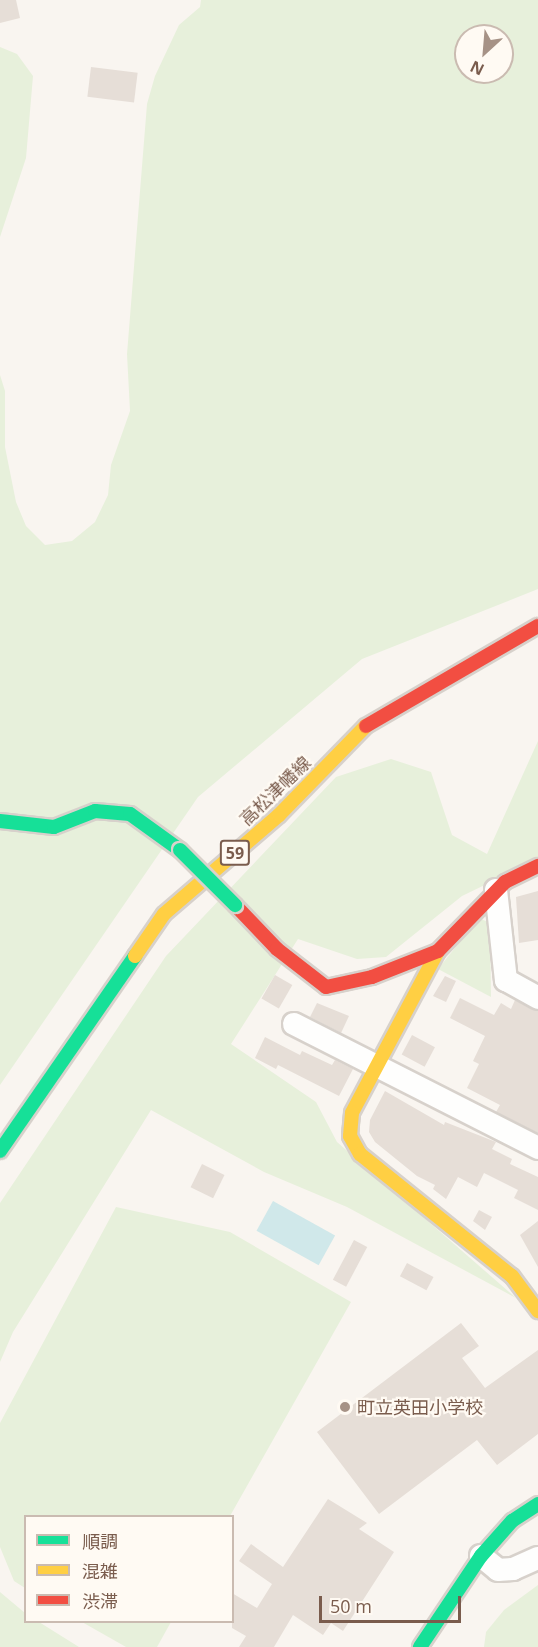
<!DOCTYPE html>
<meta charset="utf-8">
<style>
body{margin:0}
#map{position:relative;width:538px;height:1647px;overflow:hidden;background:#f9f5f0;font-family:"Open Sans","Noto Sans JP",sans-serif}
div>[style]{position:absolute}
.green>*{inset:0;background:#e7f0db}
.water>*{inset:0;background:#d0e8ea;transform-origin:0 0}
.building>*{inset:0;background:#e6ded7;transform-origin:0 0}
.roads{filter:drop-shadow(2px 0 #d7d1cb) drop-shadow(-2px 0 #d7d1cb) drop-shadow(0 2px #d7d1cb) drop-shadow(0 -2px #d7d1cb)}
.street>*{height:22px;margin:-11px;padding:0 11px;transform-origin:11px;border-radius:11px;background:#fefefd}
.fast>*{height:14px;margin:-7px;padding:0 7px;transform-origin:7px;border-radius:7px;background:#16e098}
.slow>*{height:14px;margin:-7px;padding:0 7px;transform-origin:7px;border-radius:7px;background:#ffcf43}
.jam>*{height:14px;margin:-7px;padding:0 7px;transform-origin:7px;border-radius:7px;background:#f24e42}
.bridges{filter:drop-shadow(2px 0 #d9d2cb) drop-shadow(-2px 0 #d9d2cb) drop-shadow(0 2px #d9d2cb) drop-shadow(0 -2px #d9d2cb)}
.fast-bridge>*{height:14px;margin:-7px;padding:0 7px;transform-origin:7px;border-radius:7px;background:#16e098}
.dots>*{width:16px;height:16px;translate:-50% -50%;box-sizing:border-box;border:3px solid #fffaf3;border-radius:50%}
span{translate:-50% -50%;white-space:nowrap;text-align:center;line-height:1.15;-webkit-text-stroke:4.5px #fffaf3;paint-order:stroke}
.shield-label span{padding:2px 4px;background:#fffaf3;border:2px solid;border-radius:4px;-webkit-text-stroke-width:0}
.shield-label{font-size:16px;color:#7a5c4d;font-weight:700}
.street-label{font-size:18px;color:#7a5c4d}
.poi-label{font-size:18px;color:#7a5c4d}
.left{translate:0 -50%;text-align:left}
.legend{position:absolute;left:24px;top:1515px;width:210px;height:108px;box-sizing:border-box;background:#fffaf3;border:2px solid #cabbb1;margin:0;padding:8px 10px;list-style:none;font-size:18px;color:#7a5c4d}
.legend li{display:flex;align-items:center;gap:12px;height:30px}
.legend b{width:30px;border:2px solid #cabbb1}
.north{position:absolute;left:454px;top:24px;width:60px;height:60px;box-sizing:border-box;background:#fffaf3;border:2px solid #cabbb1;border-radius:50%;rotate:206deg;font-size:16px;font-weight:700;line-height:24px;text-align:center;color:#7a5c4d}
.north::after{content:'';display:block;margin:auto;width:21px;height:27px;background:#a69286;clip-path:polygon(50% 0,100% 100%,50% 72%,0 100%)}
.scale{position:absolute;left:319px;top:1596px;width:142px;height:27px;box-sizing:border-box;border:3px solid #7a5c4d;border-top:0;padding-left:8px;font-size:18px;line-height:21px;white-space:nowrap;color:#7a5c4d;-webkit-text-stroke:4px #fffaf3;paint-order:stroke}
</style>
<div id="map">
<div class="green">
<div style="clip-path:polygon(evenodd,201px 0,538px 0,538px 589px,362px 659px,198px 797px,0 1085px,0 375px,5px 391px,5px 447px,16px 502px,26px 526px,45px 545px,72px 541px,95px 522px,108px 495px,111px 465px,130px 411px,127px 354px,147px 104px,155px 76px,179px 25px,200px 7px,201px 0,466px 36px,502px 36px,502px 72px,466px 72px,466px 36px)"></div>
<div style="clip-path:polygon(0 47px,17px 54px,33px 76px,26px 158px,0 237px)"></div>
<div style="clip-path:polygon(538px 741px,538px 859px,462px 896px,386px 957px,357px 959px,298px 939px,231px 1044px,316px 1102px,337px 1142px,516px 1298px,347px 1207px,264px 1172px,151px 1110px,13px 1332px,0 1362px,0 1203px,166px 956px,336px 777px,391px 759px,431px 772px,452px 835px,487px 854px)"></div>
<div style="clip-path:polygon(479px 918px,490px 923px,491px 997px,438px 969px)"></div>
<div style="clip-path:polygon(116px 1207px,230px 1232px,351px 1302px,230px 1516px,26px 1516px,25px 1588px,14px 1581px,0 1547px,0 1423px)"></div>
<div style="clip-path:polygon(538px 1585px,538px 1647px,484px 1647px,486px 1632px,504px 1610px)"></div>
<div style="clip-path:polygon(0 1592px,25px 1613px,26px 1622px,39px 1622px,79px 1647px,0 1647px)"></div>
<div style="clip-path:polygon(82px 1622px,171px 1622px,157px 1647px,126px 1647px)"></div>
</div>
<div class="water">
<div style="left:273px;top:1201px;width:71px;height:34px;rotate:29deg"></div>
</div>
<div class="building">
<div style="clip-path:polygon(0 0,16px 0,20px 18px,0 23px)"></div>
<div style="left:91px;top:67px;width:47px;height:30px;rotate:7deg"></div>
<div style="clip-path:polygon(538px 891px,538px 940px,519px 943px,516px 897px)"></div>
<div style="left:275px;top:975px;width:20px;height:27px;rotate:30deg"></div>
<div style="clip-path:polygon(445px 976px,456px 981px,446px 1002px,433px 996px)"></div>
<div style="clip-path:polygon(460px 998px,494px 1015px,501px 1003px,511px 1009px,515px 1000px,538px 1011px,538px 1133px,496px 1112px,500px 1105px,467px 1088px,479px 1064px,473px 1061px,485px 1036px,450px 1018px)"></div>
<div style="clip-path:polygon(317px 1003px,349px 1016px,341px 1033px,310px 1017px)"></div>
<div style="left:412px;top:1035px;width:26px;height:22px;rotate:28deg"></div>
<div style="clip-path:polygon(265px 1037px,300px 1055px,302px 1051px,332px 1065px,335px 1060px,353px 1069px,339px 1096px,278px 1065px,276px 1069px,255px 1058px)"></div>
<div style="clip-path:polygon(385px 1091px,444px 1125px,445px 1122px,496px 1142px,492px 1149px,512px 1159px,510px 1164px,538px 1177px,538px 1210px,514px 1198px,518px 1190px,484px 1173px,477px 1187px,458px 1177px,446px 1199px,433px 1189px,435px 1185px,417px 1176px,375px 1142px,369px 1132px,370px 1120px)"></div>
<div style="left:202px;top:1164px;width:25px;height:26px;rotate:26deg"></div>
<div style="clip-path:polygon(479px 1210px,492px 1217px,485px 1230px,473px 1221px)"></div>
<div style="clip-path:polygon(538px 1221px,538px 1267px,520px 1235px)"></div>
<div style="left:354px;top:1240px;width:15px;height:45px;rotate:28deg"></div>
<div style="left:407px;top:1263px;width:30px;height:15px;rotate:28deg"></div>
<div style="clip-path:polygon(461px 1323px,479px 1346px,462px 1358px,485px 1388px,538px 1350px,538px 1434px,497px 1465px,477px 1440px,379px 1514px,317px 1432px)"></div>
<div style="clip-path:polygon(328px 1499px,367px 1523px,359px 1529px,394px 1552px,343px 1631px,331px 1623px,323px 1635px,293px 1615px,274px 1647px,239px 1647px,246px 1636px,232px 1628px,232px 1593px,257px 1608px,272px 1584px,239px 1561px,251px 1544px,283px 1567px)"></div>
</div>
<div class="roads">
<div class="street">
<div style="left:496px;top:890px;width:91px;rotate:83.7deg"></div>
<div style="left:506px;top:980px;width:37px;rotate:29deg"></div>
<div style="left:294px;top:1024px;width:274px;rotate:26.9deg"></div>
<div style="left:481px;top:1556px;width:22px;rotate:39deg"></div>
<div style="left:498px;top:1570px;width:15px;rotate:-4deg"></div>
<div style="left:513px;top:1569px;width:27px;rotate:-24deg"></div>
</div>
<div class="fast">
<div style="left:0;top:821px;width:54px;rotate:6.3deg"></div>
<div style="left:54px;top:827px;width:44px;rotate:-21.3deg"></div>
<div style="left:95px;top:811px;width:35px;rotate:5deg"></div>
<div style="left:130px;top:814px;width:62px;rotate:35.8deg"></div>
<div style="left:0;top:1151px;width:237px;rotate:-55.3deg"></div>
<div style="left:420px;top:1647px;width:110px;rotate:-56.2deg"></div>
<div style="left:481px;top:1556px;width:47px;rotate:-48.5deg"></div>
<div style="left:512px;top:1521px;width:31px;rotate:-33deg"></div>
</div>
<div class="slow">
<div style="left:438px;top:951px;width:183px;rotate:118deg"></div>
<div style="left:352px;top:1113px;width:23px;rotate:95deg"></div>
<div style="left:350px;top:1136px;width:21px;rotate:61deg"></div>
<div style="left:360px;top:1154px;width:195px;rotate:38.8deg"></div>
<div style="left:512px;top:1276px;width:44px;rotate:53.4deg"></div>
<div style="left:135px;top:956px;width:51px;rotate:-55.4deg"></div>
<div style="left:164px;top:914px;width:152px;rotate:-40.7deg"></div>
<div style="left:279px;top:815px;width:124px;rotate:-45.7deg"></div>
</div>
<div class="jam">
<div style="left:366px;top:726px;width:199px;rotate:-30.2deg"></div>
<div style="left:235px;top:905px;width:61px;rotate:46.3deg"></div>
<div style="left:277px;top:949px;width:62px;rotate:37.8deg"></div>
<div style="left:326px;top:987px;width:47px;rotate:-12.3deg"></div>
<div style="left:372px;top:977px;width:71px;rotate:-21.5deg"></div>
<div style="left:438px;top:951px;width:96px;rotate:-45.8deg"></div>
<div style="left:505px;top:882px;width:37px;rotate:-26deg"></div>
</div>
</div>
<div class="bridges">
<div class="fast-bridge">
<div style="left:180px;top:850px;width:78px;rotate:45deg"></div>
</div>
</div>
<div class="dots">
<div style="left:345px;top:1407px;background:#a69286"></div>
</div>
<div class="shield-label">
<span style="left:235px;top:853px">59</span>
</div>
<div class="street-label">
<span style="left:275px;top:791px;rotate:-44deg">高松津幡線</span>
</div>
<div class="poi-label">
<span class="left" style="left:357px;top:1407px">町立英田小学校</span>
</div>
<ul class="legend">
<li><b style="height:8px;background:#16e098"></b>順調</li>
<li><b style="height:8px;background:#ffcf43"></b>混雑</li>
<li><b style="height:8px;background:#f24e42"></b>渋滞</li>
</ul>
<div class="north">N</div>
<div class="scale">50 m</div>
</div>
